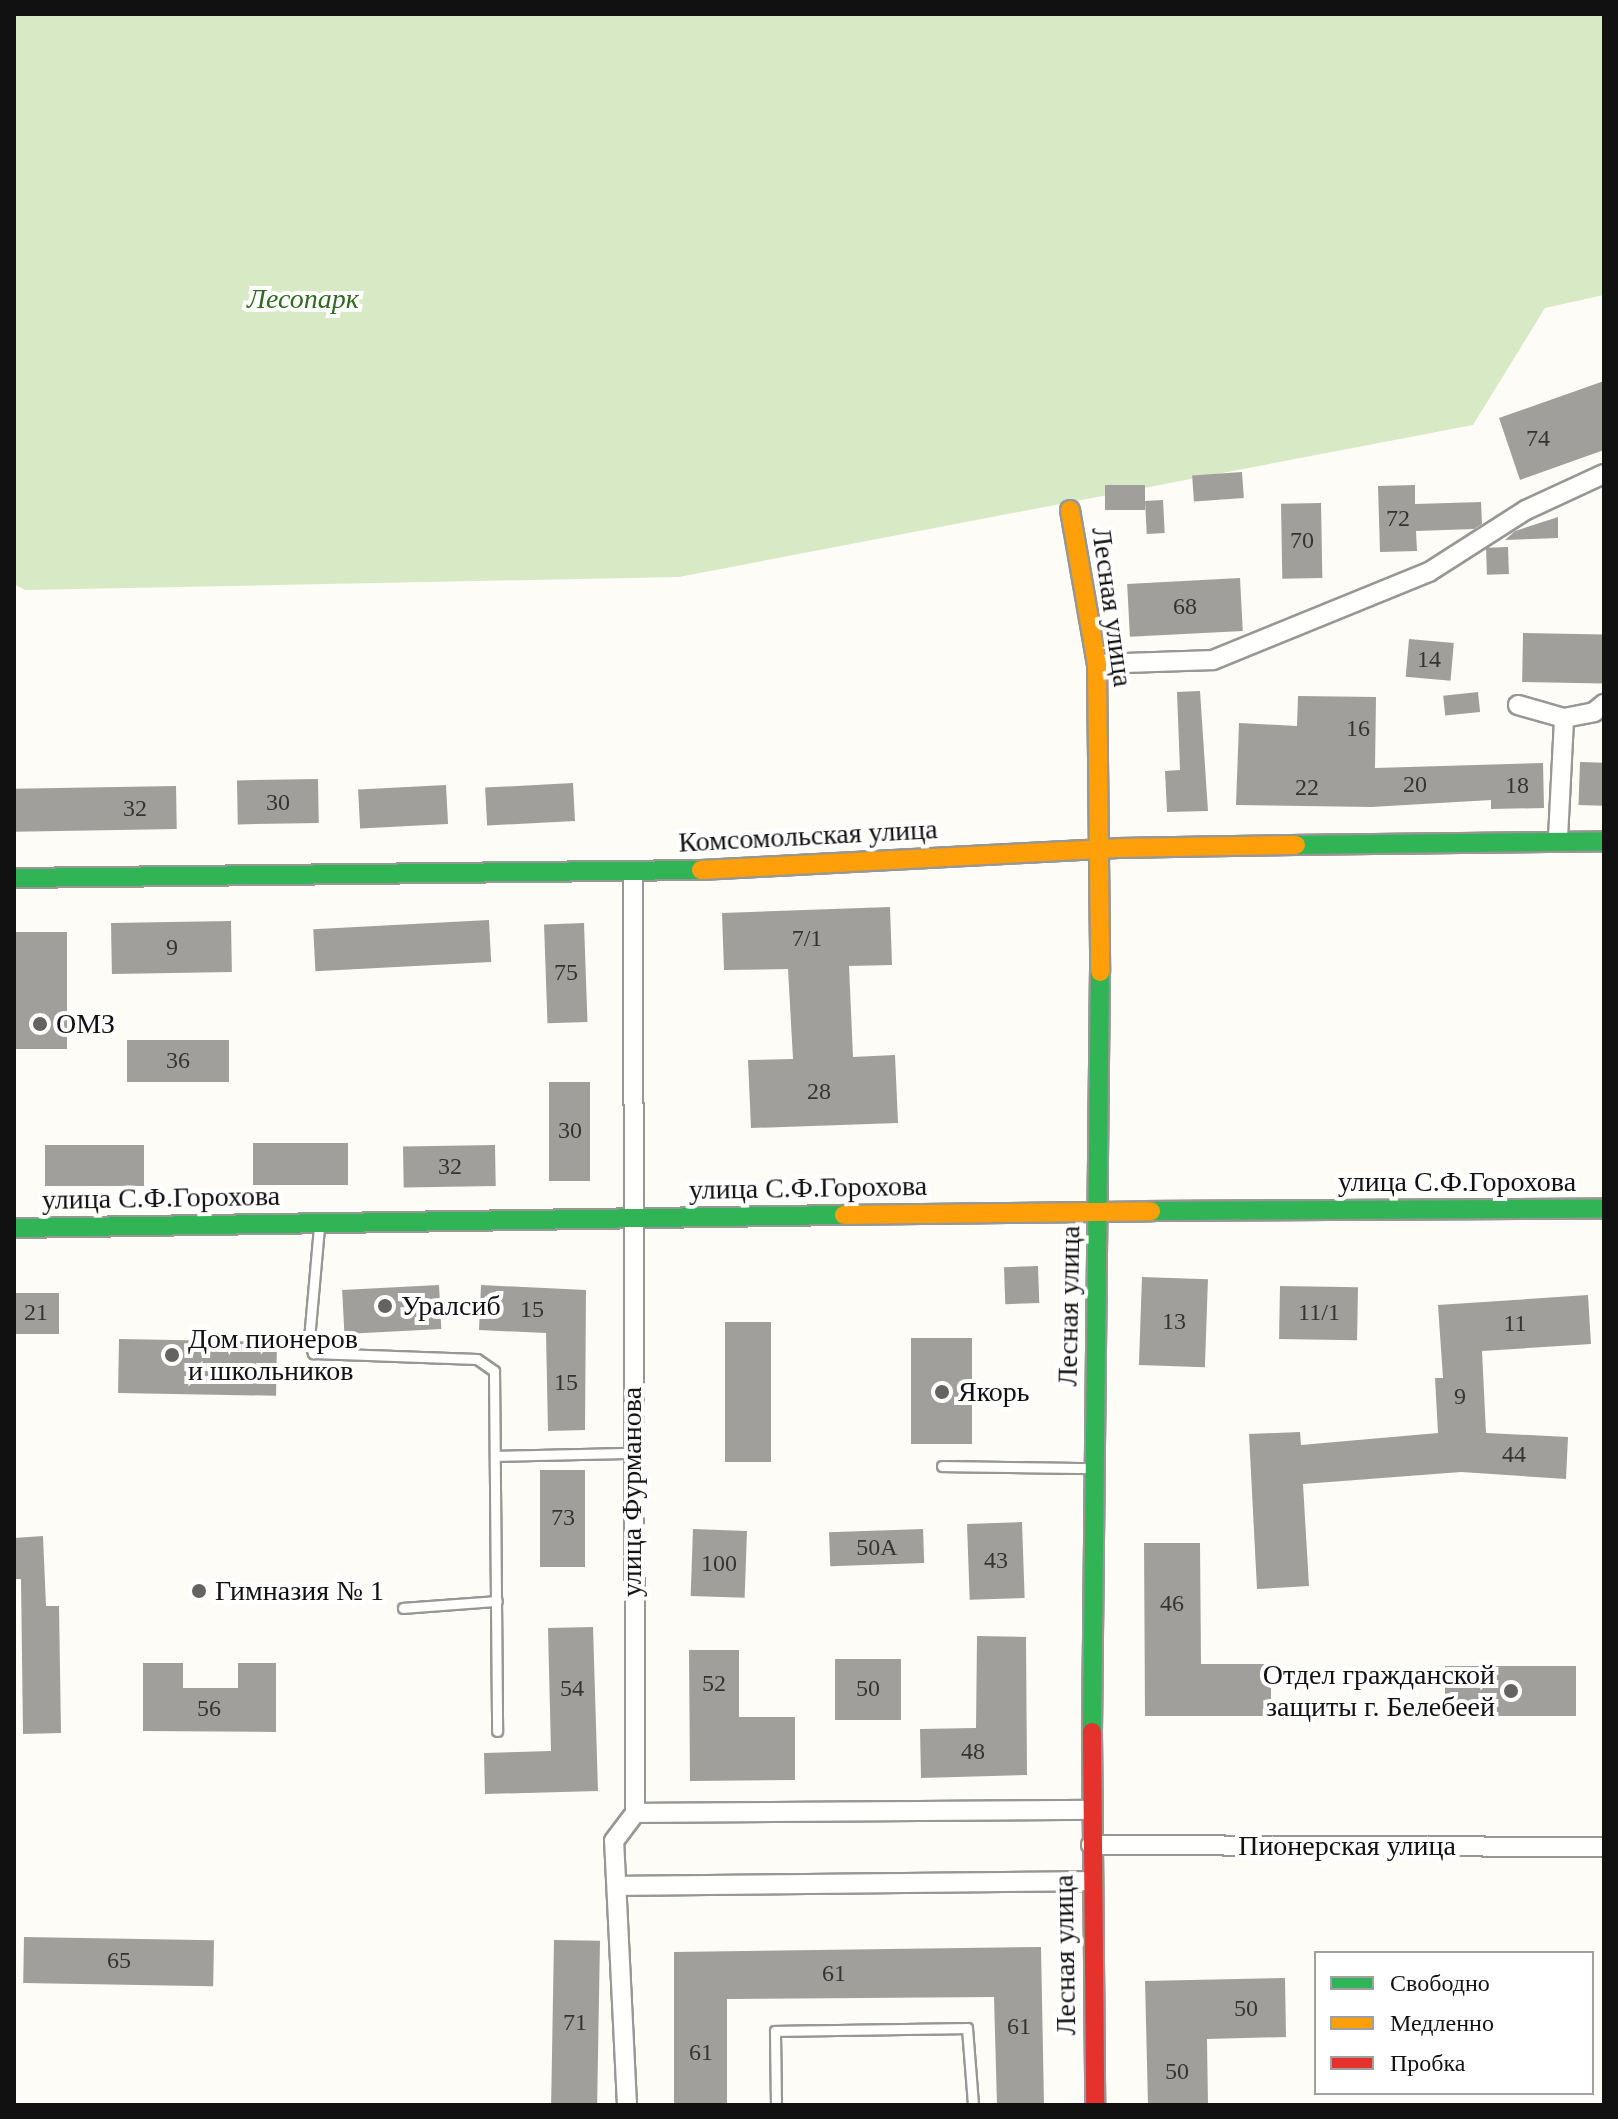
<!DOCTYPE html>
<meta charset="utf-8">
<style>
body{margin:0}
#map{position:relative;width:1618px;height:2119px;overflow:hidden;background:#fdfcf7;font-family:Georgia,serif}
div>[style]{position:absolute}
.forest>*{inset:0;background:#d8eac5}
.building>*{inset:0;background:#a19f9c;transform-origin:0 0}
.roads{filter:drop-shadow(2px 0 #979795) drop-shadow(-2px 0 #979795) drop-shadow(0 2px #979795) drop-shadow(0 -2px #979795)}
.lane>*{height:9px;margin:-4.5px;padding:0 4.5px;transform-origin:4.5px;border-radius:4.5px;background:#fffffe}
.street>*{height:18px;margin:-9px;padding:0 9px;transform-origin:9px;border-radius:9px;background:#fffffe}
.fast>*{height:18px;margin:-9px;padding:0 9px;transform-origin:9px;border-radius:9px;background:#30b455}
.slow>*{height:18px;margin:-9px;padding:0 9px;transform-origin:9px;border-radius:9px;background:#ff9f0a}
.jam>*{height:18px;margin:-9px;padding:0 9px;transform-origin:9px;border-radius:9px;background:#e5322d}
.dots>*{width:22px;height:22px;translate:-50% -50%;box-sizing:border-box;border:4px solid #fff;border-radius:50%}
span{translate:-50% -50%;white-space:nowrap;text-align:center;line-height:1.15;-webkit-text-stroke:8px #fff;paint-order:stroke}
.number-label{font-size:24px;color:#353434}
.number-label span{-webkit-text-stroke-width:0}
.park-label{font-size:28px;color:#2f6b1f;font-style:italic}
.street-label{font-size:28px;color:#111}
.poi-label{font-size:28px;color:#111}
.left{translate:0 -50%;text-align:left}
.right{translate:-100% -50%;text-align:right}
.frame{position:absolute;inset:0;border:16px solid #111;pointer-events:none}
.legend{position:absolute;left:1314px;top:1951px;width:280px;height:144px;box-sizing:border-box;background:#fff;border:2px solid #a0a0a0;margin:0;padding:10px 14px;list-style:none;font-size:24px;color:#111}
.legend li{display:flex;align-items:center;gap:16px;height:40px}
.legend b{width:40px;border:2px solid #a0a0a0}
</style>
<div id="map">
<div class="forest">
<div style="clip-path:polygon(14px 14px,1604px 14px,1604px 295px,1545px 308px,1473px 425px,679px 577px,25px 590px,14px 584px)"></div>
</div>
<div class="building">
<div style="clip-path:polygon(1604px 381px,1604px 450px,1520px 480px,1499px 418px)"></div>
<div style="left:1242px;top:472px;width:26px;height:50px;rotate:86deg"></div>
<div style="left:1145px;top:485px;width:25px;height:40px;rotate:90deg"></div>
<div style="clip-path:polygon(1415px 485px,1415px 504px,1481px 502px,1482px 524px,1474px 529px,1416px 531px,1417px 551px,1380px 552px,1378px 486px)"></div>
<div style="left:1163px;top:500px;width:33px;height:18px;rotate:87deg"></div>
<div style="left:1321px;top:503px;width:75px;height:40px;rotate:89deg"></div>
<div style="clip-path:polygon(1558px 517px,1558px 538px,1505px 540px,1515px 531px)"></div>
<div style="left:1508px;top:547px;width:27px;height:22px;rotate:88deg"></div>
<div style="left:1240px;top:578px;width:53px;height:113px;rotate:87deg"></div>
<div style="left:1523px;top:633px;width:81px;height:49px;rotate:1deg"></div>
<div style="left:1409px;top:639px;width:45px;height:38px;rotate:5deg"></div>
<div style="clip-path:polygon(1200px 691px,1208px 811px,1167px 812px,1165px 771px,1180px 770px,1177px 692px)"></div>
<div style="left:1478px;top:692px;width:20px;height:35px;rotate:84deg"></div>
<div style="clip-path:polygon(1298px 696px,1376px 697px,1375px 768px,1543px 763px,1544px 808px,1491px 809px,1491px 800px,1371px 807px,1236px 805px,1239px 723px,1297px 726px)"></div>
<div style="left:1580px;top:762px;width:24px;height:43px;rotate:2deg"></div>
<div style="left:318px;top:779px;width:44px;height:81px;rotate:89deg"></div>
<div style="left:573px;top:783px;width:38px;height:88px;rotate:87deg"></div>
<div style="left:446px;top:785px;width:39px;height:88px;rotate:87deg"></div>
<div style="left:176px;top:786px;width:43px;height:162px;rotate:89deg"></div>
<div style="clip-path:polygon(890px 907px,892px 965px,849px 966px,853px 1057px,895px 1055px,898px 1123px,751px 1128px,748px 1060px,793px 1059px,788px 969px,724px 970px,722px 913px)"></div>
<div style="left:489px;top:920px;width:42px;height:176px;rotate:87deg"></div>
<div style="left:231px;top:921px;width:51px;height:120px;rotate:89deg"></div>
<div style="left:584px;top:923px;width:99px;height:40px;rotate:88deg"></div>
<div style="left:67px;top:932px;width:117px;height:53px;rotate:90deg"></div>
<div style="left:127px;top:1040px;width:102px;height:42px"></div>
<div style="left:549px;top:1082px;width:41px;height:99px"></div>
<div style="left:348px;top:1143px;width:42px;height:95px;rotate:90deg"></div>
<div style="left:144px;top:1145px;width:41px;height:99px;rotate:90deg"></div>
<div style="left:495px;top:1145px;width:41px;height:92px;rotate:89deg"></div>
<div style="left:1038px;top:1266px;width:37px;height:34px;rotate:88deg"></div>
<div style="left:1142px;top:1277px;width:66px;height:88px;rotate:2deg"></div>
<div style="left:439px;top:1285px;width:44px;height:97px;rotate:87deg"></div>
<div style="clip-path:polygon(481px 1285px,586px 1290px,585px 1430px,548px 1431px,546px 1333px,479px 1330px)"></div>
<div style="left:1280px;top:1286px;width:78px;height:53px;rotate:1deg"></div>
<div style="left:14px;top:1293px;width:45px;height:41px"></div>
<div style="clip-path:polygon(1588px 1295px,1591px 1344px,1482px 1351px,1486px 1433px,1568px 1437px,1566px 1479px,1461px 1472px,1303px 1484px,1309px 1586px,1257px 1589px,1249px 1434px,1300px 1432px,1301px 1445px,1438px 1433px,1435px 1378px,1443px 1378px,1438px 1305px)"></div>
<div style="left:725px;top:1322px;width:46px;height:140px"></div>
<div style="left:911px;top:1338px;width:61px;height:106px"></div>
<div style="left:119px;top:1339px;width:158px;height:54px;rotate:1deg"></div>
<div style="left:540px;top:1470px;width:45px;height:97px"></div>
<div style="left:1022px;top:1522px;width:76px;height:55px;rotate:88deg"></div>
<div style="left:693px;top:1529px;width:54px;height:67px;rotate:2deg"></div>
<div style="left:923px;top:1529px;width:34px;height:94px;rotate:88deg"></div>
<div style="clip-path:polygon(43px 1536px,46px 1606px,59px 1606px,61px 1733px,23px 1734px,21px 1579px,14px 1579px,14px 1538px)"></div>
<div style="clip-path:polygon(1144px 1543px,1200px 1543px,1201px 1664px,1271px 1664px,1271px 1716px,1145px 1716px)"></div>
<div style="clip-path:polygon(593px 1627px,598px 1791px,485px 1794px,484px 1753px,551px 1751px,548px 1628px)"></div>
<div style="clip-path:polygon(977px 1636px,1026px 1637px,1027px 1775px,921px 1778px,920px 1729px,976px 1728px)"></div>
<div style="clip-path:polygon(689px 1650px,739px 1650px,739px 1717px,795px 1717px,795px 1780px,690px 1781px)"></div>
<div style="left:835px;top:1659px;width:66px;height:61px"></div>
<div style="clip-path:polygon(143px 1663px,183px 1663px,183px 1688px,238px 1688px,238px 1663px,276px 1663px,276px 1732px,143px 1731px)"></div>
<div style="left:1445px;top:1666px;width:131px;height:50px"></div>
<div style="left:24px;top:1937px;width:190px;height:46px;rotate:1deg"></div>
<div style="left:554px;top:1940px;width:46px;height:165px;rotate:1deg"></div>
<div style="clip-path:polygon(1041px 1947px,1044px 2105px,997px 2105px,994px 1997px,727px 1999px,727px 2105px,674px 2105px,674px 1952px)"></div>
<div style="clip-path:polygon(1285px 1978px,1286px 2037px,1207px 2039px,1208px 2105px,1148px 2105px,1145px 1981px)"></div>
</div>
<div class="roads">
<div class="lane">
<div style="left:319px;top:1227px;width:113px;rotate:95.1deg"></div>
<div style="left:309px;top:1340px;width:14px;rotate:73deg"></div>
<div style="left:313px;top:1353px;width:164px;rotate:2.1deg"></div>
<div style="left:477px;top:1359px;width:21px;rotate:35deg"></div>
<div style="left:494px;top:1371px;width:360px;rotate:89.5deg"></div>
<div style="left:496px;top:1456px;width:136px;rotate:-1.3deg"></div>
<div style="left:942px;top:1466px;width:150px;rotate:0.8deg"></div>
<div style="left:403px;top:1608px;width:94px;rotate:-4.3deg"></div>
<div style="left:776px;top:2105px;width:74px;rotate:-90.8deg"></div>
<div style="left:775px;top:2031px;width:192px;rotate:-0.9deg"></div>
<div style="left:967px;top:2028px;width:77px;rotate:85.5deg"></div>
</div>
<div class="street">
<div style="left:1097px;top:664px;width:116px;rotate:-2deg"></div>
<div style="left:1213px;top:660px;width:233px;rotate:-22.2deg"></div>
<div style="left:1429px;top:572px;width:115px;rotate:-32.6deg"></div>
<div style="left:1526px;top:510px;width:86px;rotate:-24.8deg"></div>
<div style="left:1518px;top:705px;width:48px;rotate:15.8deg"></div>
<div style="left:1564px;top:718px;width:31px;rotate:-11deg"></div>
<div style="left:1594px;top:712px;width:13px;rotate:-39deg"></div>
<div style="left:1558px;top:838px;width:120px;rotate:-87.1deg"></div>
<div style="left:635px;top:1813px;width:457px;rotate:-0.4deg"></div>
<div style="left:1091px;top:1845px;width:513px;rotate:0.22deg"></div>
<div style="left:618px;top:1886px;width:475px;rotate:-0.6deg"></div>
<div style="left:627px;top:2105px;width:264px;rotate:-92.8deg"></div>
<div style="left:614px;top:1841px;width:35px;rotate:-53deg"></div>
<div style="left:635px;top:1813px;width:940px;rotate:-90.12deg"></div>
</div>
<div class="fast">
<div style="left:1296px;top:845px;width:308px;rotate:-0.7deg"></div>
<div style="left:14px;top:878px;width:687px;rotate:-0.67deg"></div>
<div style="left:1151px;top:1211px;width:453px;rotate:-0.3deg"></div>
<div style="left:14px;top:1228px;width:830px;rotate:-0.9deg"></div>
<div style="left:1092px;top:1732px;width:760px;rotate:-89.4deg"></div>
</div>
<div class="slow">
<div style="left:1070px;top:510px;width:156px;rotate:80.1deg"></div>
<div style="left:1097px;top:664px;width:308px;rotate:89.4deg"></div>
<div style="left:701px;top:870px;width:418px;rotate:-3deg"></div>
<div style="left:1118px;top:848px;width:178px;rotate:-1deg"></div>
<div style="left:844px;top:1215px;width:307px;rotate:-0.7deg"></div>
</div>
<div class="jam">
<div style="left:1092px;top:1732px;width:373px;rotate:89.5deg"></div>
</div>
</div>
<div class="dots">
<div style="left:40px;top:1024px;background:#646362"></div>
<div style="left:385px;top:1306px;background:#646362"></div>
<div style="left:172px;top:1355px;background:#646362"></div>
<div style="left:942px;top:1392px;background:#646362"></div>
<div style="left:199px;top:1591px;background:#646362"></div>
<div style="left:1511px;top:1691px;background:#646362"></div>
</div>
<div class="number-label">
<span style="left:1538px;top:439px">74</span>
<span style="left:1398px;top:519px">72</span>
<span style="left:1302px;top:541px">70</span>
<span style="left:1185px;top:607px">68</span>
<span style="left:1429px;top:660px">14</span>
<span style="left:1358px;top:729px">16</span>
<span style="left:1415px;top:785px">20</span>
<span style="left:1517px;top:786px">18</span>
<span style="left:1307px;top:788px">22</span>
<span style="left:278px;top:803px">30</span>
<span style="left:135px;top:809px">32</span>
<span style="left:807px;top:939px">7/1</span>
<span style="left:172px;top:948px">9</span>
<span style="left:566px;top:973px">75</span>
<span style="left:178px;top:1061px">36</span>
<span style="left:819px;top:1092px">28</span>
<span style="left:570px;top:1131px">30</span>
<span style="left:450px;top:1167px">32</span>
<span style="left:532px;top:1310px">15</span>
<span style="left:36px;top:1313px">21</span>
<span style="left:1319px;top:1313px">11/1</span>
<span style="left:1174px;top:1322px">13</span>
<span style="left:1515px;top:1324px">11</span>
<span style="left:566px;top:1383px">15</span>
<span style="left:1460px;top:1397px">9</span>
<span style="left:1514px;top:1455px">44</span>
<span style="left:563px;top:1518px">73</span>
<span style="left:877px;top:1548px">50А</span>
<span style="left:996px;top:1561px">43</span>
<span style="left:719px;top:1564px">100</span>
<span style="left:1172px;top:1604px">46</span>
<span style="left:714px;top:1684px">52</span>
<span style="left:572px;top:1689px">54</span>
<span style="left:868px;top:1689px">50</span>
<span style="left:209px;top:1709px">56</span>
<span style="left:973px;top:1752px">48</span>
<span style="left:119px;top:1961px">65</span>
<span style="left:834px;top:1974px">61</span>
<span style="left:1246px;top:2009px">50</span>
<span style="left:575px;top:2023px">71</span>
<span style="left:1019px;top:2027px">61</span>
<span style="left:701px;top:2053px">61</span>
<span style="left:1177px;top:2072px">50</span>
</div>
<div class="park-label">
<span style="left:303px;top:299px">Лесопарк</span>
</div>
<div class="street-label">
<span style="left:1112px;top:607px;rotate:82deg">Лесная улица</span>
<span style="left:808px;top:836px;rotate:-3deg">Комсомольская улица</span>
<span style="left:1457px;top:1182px">улица С.Ф.Горохова</span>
<span style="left:808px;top:1188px;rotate:-1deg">улица С.Ф.Горохова</span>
<span style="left:161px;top:1198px;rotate:-1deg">улица С.Ф.Горохова</span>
<span style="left:1069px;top:1306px;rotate:-89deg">Лесная улица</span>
<span style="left:632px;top:1492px;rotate:-90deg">улица Фурманова</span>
<span style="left:1347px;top:1846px">Пионерская улица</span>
<span style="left:1065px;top:1955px;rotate:-91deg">Лесная улица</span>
</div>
<div class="poi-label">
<span class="left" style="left:56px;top:1024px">ОМЗ</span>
<span class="left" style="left:401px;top:1306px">Уралсиб</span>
<span class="left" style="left:188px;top:1355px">Дом пионеров<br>и школьников</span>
<span class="left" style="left:958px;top:1392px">Якорь</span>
<span class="left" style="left:215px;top:1591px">Гимназия № 1</span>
<span class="right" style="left:1495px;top:1691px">Отдел гражданской<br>защиты г. Белебеей</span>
</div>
<div class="frame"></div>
<ul class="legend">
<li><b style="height:10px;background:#30b455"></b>Свободно</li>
<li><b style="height:10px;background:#ff9f0a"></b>Медленно</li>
<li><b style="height:10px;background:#e5322d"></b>Пробка</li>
</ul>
</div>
